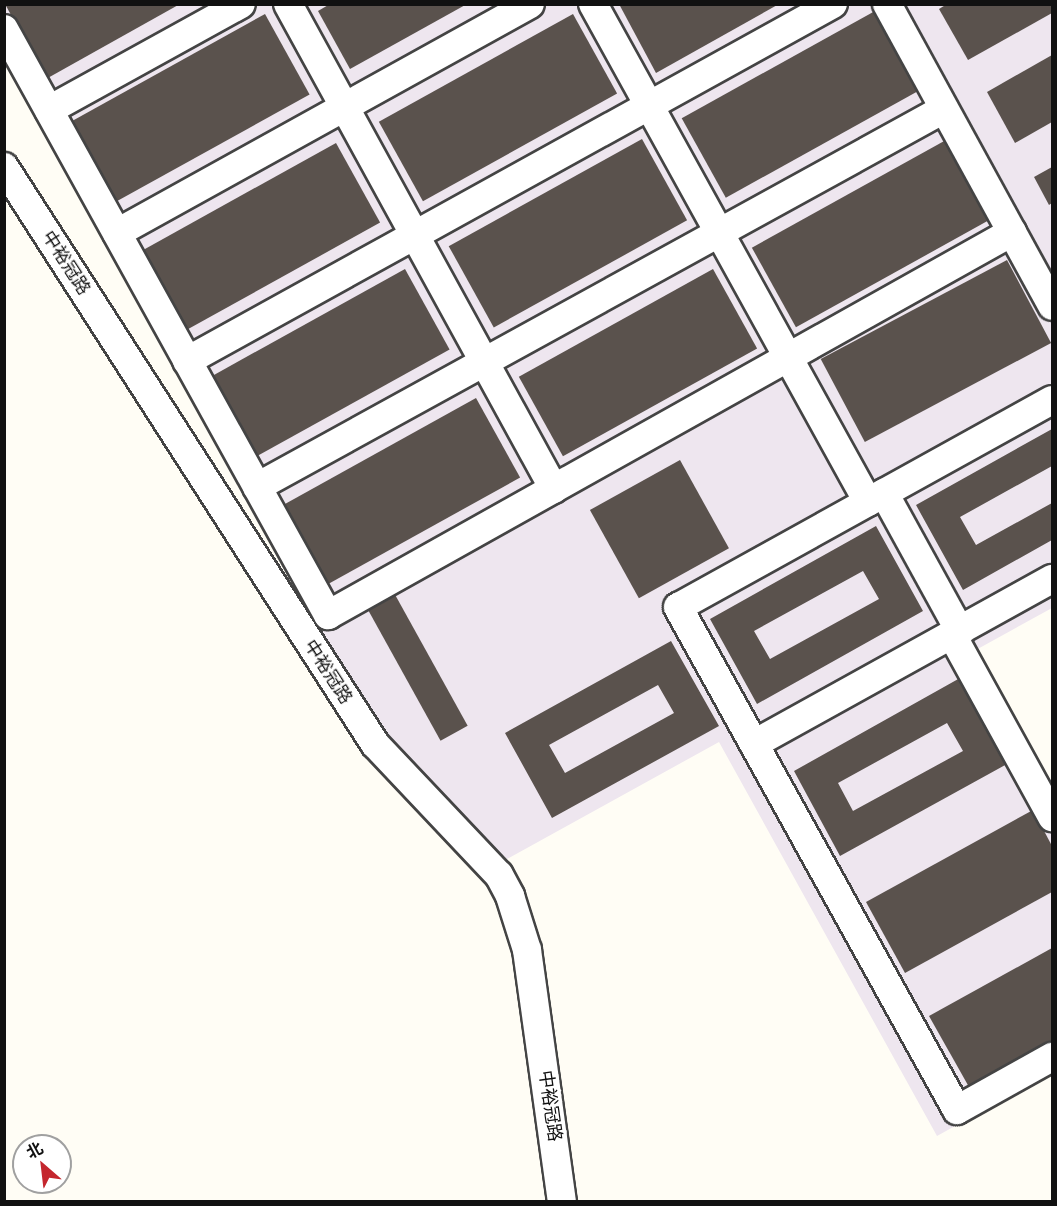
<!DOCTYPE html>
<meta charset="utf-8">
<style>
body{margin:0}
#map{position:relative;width:1057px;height:1206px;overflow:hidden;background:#fffdf5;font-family:Merriweather,"Noto Sans SC",serif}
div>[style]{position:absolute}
.industrial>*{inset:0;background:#eee6ef}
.building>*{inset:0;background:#5a524d;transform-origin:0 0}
.roads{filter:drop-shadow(2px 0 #444) drop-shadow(-2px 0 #444) drop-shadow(0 2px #444) drop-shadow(0 -2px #444)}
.minor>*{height:28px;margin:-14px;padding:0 14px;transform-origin:14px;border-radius:14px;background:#fff}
span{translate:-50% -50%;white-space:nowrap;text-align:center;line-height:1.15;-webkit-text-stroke:6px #fff;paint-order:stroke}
.street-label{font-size:18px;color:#111}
.frame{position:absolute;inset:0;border:6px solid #111;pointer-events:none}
.north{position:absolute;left:12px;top:1134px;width:60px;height:60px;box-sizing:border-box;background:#fff;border:2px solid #a0a0a0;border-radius:50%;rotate:332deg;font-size:16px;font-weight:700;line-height:24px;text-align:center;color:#111}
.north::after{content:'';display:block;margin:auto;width:21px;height:27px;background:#c4262e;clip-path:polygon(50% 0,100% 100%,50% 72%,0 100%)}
</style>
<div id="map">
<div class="industrial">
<div style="clip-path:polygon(4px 5px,1052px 5px,1052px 608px,974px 651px,1052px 792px,1052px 1072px,937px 1136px,719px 742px,507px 859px,376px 734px,5px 63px)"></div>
</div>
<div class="building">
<div style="clip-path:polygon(5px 4px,180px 4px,46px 79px)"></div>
<div style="clip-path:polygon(330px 4px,467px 4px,350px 69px,318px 11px)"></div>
<div style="clip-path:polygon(619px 4px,779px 4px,656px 73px)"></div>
<div style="clip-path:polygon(947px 4px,1052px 4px,1052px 13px,968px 60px,939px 9px)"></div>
<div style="left:875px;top:11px;width:91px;height:221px;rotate:61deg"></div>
<div style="left:265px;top:14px;width:92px;height:221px;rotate:61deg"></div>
<div style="left:573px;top:14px;width:91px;height:222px;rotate:61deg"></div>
<div style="clip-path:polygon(1052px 55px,1052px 122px,1015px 143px,987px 92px)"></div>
<div style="left:642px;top:139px;width:93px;height:221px;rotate:61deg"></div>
<div style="left:946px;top:140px;width:91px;height:222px;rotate:61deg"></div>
<div style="left:336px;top:143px;width:91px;height:222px;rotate:61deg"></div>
<div style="clip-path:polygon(1052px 167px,1052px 203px,1049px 205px,1034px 177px)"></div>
<div style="left:1007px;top:260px;width:94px;height:211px;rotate:62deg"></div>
<div style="left:405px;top:269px;width:92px;height:221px;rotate:61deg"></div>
<div style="left:713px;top:269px;width:91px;height:222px;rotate:61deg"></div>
<div style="left:476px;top:398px;width:91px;height:222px;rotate:61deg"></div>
<div style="clip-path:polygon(1052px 429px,1052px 466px,960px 517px,976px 545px,1052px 503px,1052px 540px,963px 590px,916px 505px)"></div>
<div style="left:680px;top:460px;width:101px;height:103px;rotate:61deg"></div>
<div style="clip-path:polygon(evenodd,876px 526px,923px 611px,757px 704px,710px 619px,876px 526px,863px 571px,879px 599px,770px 659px,754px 631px,863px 571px)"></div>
<div style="left:393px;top:591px;width:154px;height:31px;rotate:61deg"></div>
<div style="clip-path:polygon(evenodd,671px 641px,719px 726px,552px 818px,505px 733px,671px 641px,658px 685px,674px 713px,565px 773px,549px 745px,658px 685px)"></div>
<div style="clip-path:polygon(evenodd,960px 678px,1007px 764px,840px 856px,794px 771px,960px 678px,947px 723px,963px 751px,853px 811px,838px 783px,947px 723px)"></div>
<div style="clip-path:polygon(1033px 810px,1052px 846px,1052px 892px,905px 973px,866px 902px)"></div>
<div style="clip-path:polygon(1052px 948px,1052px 1041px,969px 1087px,929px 1016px)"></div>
</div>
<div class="roads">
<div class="minor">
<div style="left:288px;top:4px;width:553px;rotate:61.26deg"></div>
<div style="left:593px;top:4px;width:569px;rotate:61.09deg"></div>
<div style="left:887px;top:4px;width:344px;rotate:61.3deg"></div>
<div style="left:4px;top:29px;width:670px;rotate:61.06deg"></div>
<div style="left:328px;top:615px;width:784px;rotate:-29.25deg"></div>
<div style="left:49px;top:110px;width:219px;rotate:-28.9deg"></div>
<div style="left:4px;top:167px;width:686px;rotate:57.26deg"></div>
<div style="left:375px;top:744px;width:180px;rotate:46.6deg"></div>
<div style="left:499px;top:875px;width:24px;rotate:62deg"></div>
<div style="left:510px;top:896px;width:57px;rotate:72.5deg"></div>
<div style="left:527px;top:950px;width:254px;rotate:82.1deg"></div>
<div style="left:117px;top:233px;width:472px;rotate:-29deg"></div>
<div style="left:187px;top:361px;width:738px;rotate:-28.93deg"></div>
<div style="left:1052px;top:400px;width:427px;rotate:151deg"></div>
<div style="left:678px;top:607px;width:575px;rotate:60.98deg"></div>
<div style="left:957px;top:1110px;width:109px;rotate:-29.2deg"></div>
<div style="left:257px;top:487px;width:784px;rotate:-28.82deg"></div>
<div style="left:884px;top:493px;width:158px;rotate:61.2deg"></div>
<div style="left:952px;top:635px;width:208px;rotate:61.2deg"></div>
<div style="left:754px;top:744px;width:341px;rotate:-29deg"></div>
</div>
</div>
<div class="street-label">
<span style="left:66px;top:263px;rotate:57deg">中裕冠路</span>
<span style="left:328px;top:672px;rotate:57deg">中裕冠路</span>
<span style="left:550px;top:1106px;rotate:82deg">中裕冠路</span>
</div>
<div class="frame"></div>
<div class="north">北</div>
</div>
